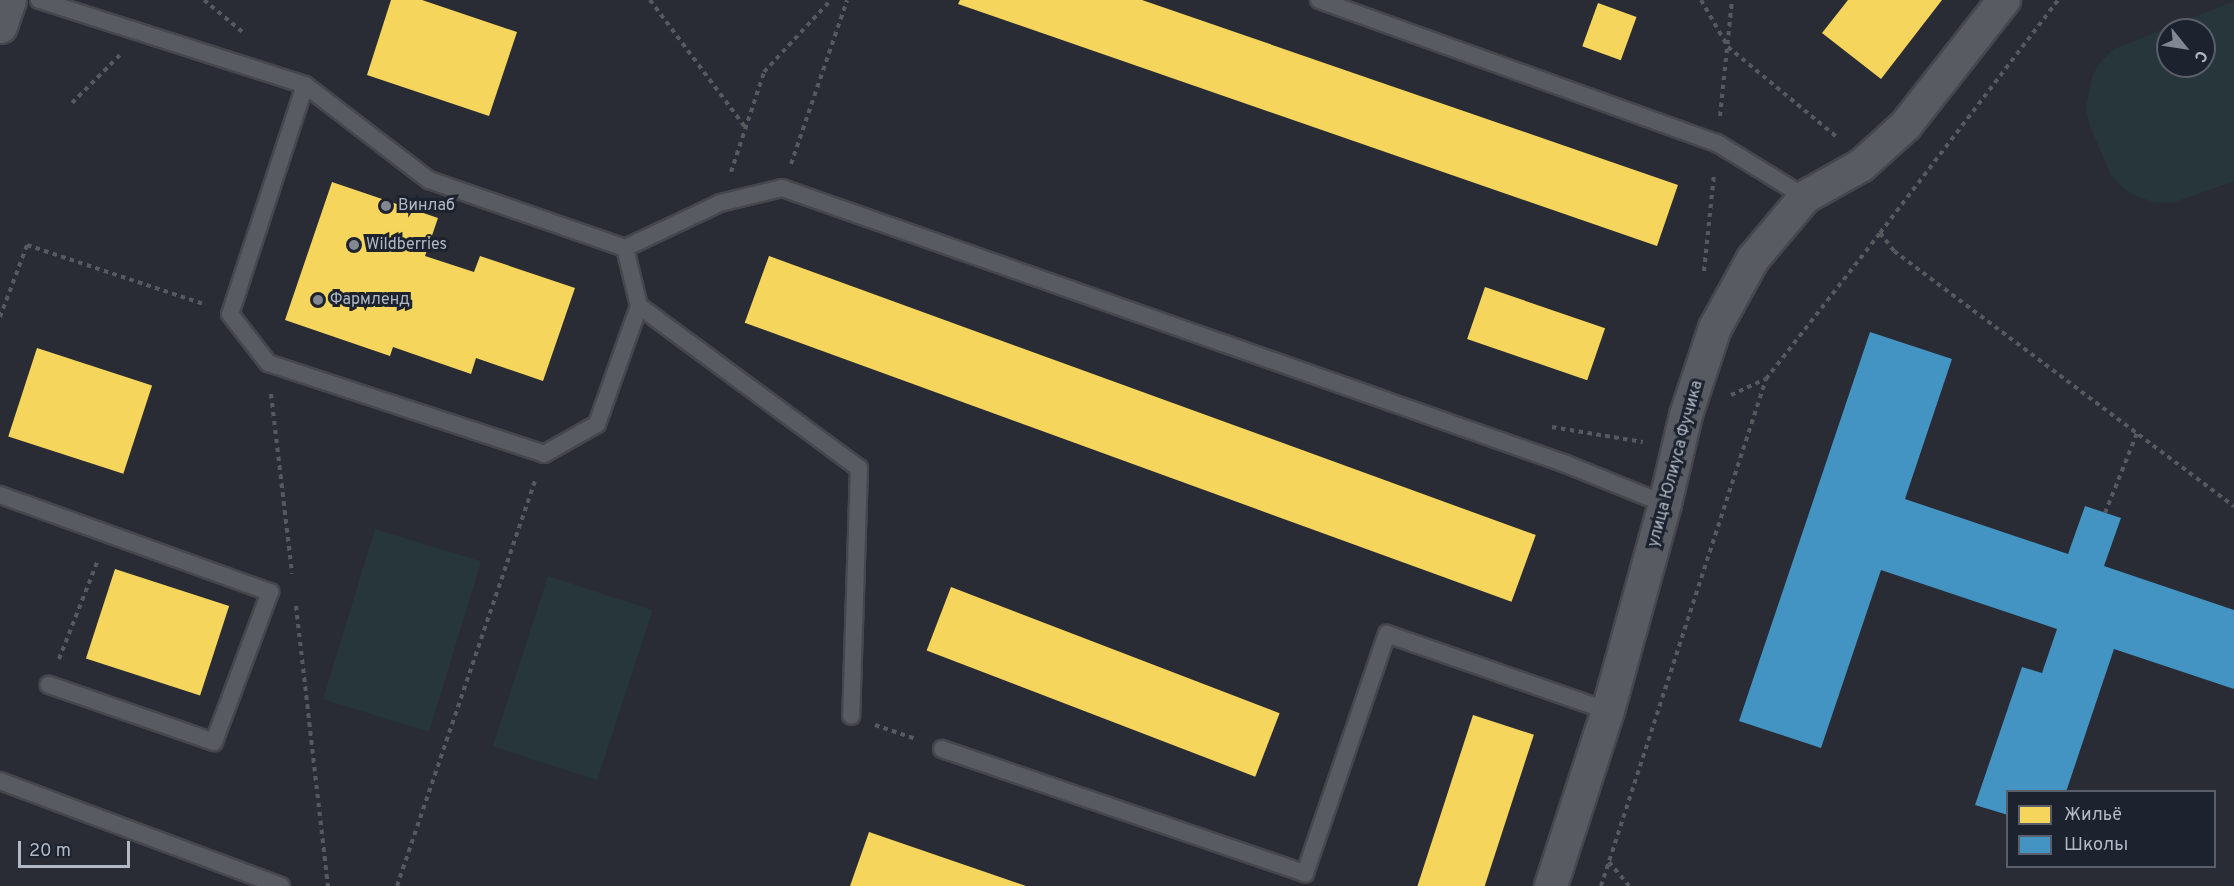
<!DOCTYPE html>
<meta charset="utf-8">
<style>
body{margin:0}
#map{position:relative;width:2234px;height:886px;overflow:hidden;background:#292c34;font-family:Overpass,sans-serif}
div>[style]{position:absolute}
.green>*{inset:0;background:#27363a;transform-origin:0 0}
.homes>*{inset:0;background:#f6d55c;transform-origin:0 0}
.schools>*{inset:0;background:#4393c3}
.path>*{height:4px;margin-top:-2px;transform-origin:0;background:repeating-linear-gradient(90deg,#555a5f 0 4.5px,transparent 0 9px)}
.roads{filter:drop-shadow(2px 0 #45474d) drop-shadow(-2px 0 #45474d) drop-shadow(0 2px #45474d) drop-shadow(0 -2px #45474d)}
.service>*{height:16px;margin:-8px;padding:0 8px;transform-origin:8px;border-radius:8px;background:#585b62}
.minor>*{height:32px;margin:-16px;padding:0 16px;transform-origin:16px;border-radius:16px;background:#585b62}
.tertiary>*{height:33px;margin:-16.5px;padding:0 16.5px;transform-origin:16.5px;border-radius:16.5px;background:#585b62}
.dots>*{width:16px;height:16px;translate:-50% -50%;box-sizing:border-box;border:3px solid #1d232e;border-radius:50%}
span{translate:-50% -50%;white-space:nowrap;text-align:center;line-height:1.15;-webkit-text-stroke:6px #1d232e;paint-order:stroke}
.poi-label{font-size:16px;color:#b3b8c5}
.left{translate:0 -50%;text-align:left}
.street-label{font-size:16px;color:#b3b8c5}
.legend{position:absolute;left:2006px;top:790px;width:210px;height:78px;box-sizing:border-box;background:#1d232e;border:2px solid #595f6a;margin:0;padding:8px 10px;list-style:none;font-size:18px;color:#b3b8c5}
.legend li{display:flex;align-items:center;gap:12px;height:30px}
.legend b{width:30px;border:2px solid #595f6a}
.north{position:absolute;left:2156px;top:18px;width:60px;height:60px;box-sizing:border-box;background:#1d232e;border:2px solid #595f6a;border-radius:50%;rotate:120deg;font-size:16px;font-weight:700;line-height:24px;text-align:center;color:#b3b8c5}
.north::after{content:'';display:block;margin:auto;width:21px;height:27px;background:#838792;clip-path:polygon(50% 0,100% 100%,50% 72%,0 100%)}
.scale{position:absolute;left:18px;top:841px;width:112px;height:27px;box-sizing:border-box;border:3px solid #b3b8c5;border-top:0;padding-left:8px;font-size:18px;line-height:21px;white-space:nowrap;color:#b3b8c5;-webkit-text-stroke:4px #1d232e;paint-order:stroke}
</style>
<div id="map">
<div class="green">
<div style="clip-path:polygon(evenodd,2234px 1px,2234px 181px,2172px 203px,2154px 202px,2138px 197px,2123px 188px,2111px 175px,2090px 127px,2086px 109px,2092px 76px,2101px 61px,2114px 49px,2234px 1px,2168px 30px,2204px 30px,2204px 66px,2168px 66px,2168px 30px)"></div>
<div style="left:375px;top:529px;width:111px;height:178px;rotate:17deg"></div>
<div style="left:548px;top:576px;width:110px;height:179px;rotate:18deg"></div>
</div>
<div class="homes">
<div style="clip-path:polygon(391px 0,422px 0,517px 32px,489px 116px,367px 75px)"></div>
<div style="clip-path:polygon(960px 0,1142px 0,1678px 185px,1657px 246px,958px 4px)"></div>
<div style="clip-path:polygon(1848px 0,1942px 0,1881px 79px,1822px 33px)"></div>
<div style="left:1598px;top:3px;width:41px;height:46px;rotate:20deg"></div>
<div style="clip-path:polygon(332px 182px,438px 218px,425px 256px,474px 272px,480px 256px,575px 288px,543px 381px,476px 358px,471px 374px,393px 347px,390px 356px,285px 320px)"></div>
<div style="left:769px;top:256px;width:816px;height:71px;rotate:20deg"></div>
<div style="left:1485px;top:287px;width:127px;height:55px;rotate:19deg"></div>
<div style="left:37px;top:348px;width:121px;height:93px;rotate:18deg"></div>
<div style="left:115px;top:569px;width:120px;height:94px;rotate:18deg"></div>
<div style="left:951px;top:587px;width:352px;height:68px;rotate:21deg"></div>
<div style="left:1473px;top:715px;width:64px;height:181px;rotate:18deg"></div>
<div style="clip-path:polygon(869px 832px,1026px 886px,850px 886px)"></div>
</div>
<div class="schools">
<div style="clip-path:polygon(1870px 332px,1952px 359px,1905px 499px,2068px 554px,2085px 506px,2121px 518px,2104px 566px,2234px 610px,2234px 689px,2114px 649px,2066px 792px,2008px 792px,2008px 815px,1975px 805px,2022px 667px,2042px 673px,2057px 629px,1881px 570px,1821px 748px,1739px 721px)"></div>
</div>
<div class="path">
<div style="left:204px;top:0;width:53px;rotate:39.7deg"></div>
<div style="left:650px;top:0;width:159px;rotate:53.2deg"></div>
<div style="left:1701px;top:0;width:54px;rotate:60.1deg"></div>
<div style="left:1728px;top:47px;width:143px;rotate:39.6deg"></div>
<div style="left:72px;top:103px;width:68px;rotate:-45deg"></div>
<div style="left:1720px;top:116px;width:117px;rotate:-84.1deg"></div>
<div style="left:791px;top:164px;width:173px;rotate:-71.1deg"></div>
<div style="left:731px;top:172px;width:105px;rotate:-71.7deg"></div>
<div style="left:764px;top:72px;width:98px;rotate:-47.1deg"></div>
<div style="left:1880px;top:233px;width:293px;rotate:-52.6deg"></div>
<div style="left:1704px;top:271px;width:98px;rotate:-84.1deg"></div>
<div style="left:0;top:317px;width:77px;rotate:-69.4deg"></div>
<div style="left:27px;top:245px;width:189px;rotate:18.5deg"></div>
<div style="left:271px;top:394px;width:181px;rotate:83.3deg"></div>
<div style="left:1731px;top:395px;width:38px;rotate:-25deg"></div>
<div style="left:1552px;top:427px;width:92px;rotate:9.4deg"></div>
<div style="left:2105px;top:513px;width:86px;rotate:-68.2deg"></div>
<div style="left:296px;top:606px;width:282px;rotate:83.5deg"></div>
<div style="left:59px;top:659px;width:106px;rotate:-68.5deg"></div>
<div style="left:875px;top:725px;width:43px;rotate:18.9deg"></div>
<div style="left:1609px;top:862px;width:31px;rotate:50deg"></div>
<div style="left:397px;top:886px;width:429px;rotate:-71.2deg"></div>
<div style="left:1601px;top:886px;width:533px;rotate:-71.97deg"></div>
<div style="left:1766px;top:379px;width:185px;rotate:-52deg"></div>
<div style="left:1880px;top:233px;width:23px;rotate:52deg"></div>
<div style="left:1894px;top:251px;width:425px;rotate:36.9deg"></div>
</div>
<div class="roads">
<div class="service">
<div style="left:39px;top:0;width:279px;rotate:17.7deg"></div>
<div style="left:305px;top:85px;width:156px;rotate:37.5deg"></div>
<div style="left:429px;top:180px;width:207px;rotate:19.1deg"></div>
<div style="left:1319px;top:0;width:423px;rotate:19.8deg"></div>
<div style="left:1717px;top:143px;width:103px;rotate:31.5deg"></div>
<div style="left:305px;top:85px;width:241px;rotate:108.1deg"></div>
<div style="left:230px;top:314px;width:62px;rotate:52.2deg"></div>
<div style="left:268px;top:363px;width:291px;rotate:18.2deg"></div>
<div style="left:544px;top:454px;width:61px;rotate:-29.5deg"></div>
<div style="left:597px;top:424px;width:125px;rotate:-70.4deg"></div>
<div style="left:639px;top:306px;width:60px;rotate:-103.6deg"></div>
<div style="left:625px;top:248px;width:105px;rotate:-25.3deg"></div>
<div style="left:720px;top:203px;width:64px;rotate:-13.6deg"></div>
<div style="left:782px;top:188px;width:831px;rotate:19.39deg"></div>
<div style="left:1566px;top:464px;width:107px;rotate:22deg"></div>
<div style="left:639px;top:306px;width:273px;rotate:36.4deg"></div>
<div style="left:859px;top:468px;width:248px;rotate:91.8deg"></div>
<div style="left:0;top:495px;width:287px;rotate:19.8deg"></div>
<div style="left:270px;top:592px;width:160px;rotate:110.5deg"></div>
<div style="left:214px;top:742px;width:175px;rotate:-160.9deg"></div>
<div style="left:942px;top:749px;width:384px;rotate:18.9deg"></div>
<div style="left:1305px;top:873px;width:253px;rotate:-71.1deg"></div>
<div style="left:1387px;top:634px;width:234px;rotate:19.2deg"></div>
<div style="left:0;top:781px;width:300px;rotate:20.5deg"></div>
</div>
<div class="minor">
<div style="left:1551px;top:886px;width:184px;rotate:-72deg"></div>
<div style="left:1608px;top:711px;width:215px;rotate:-74.6deg"></div>
<div style="left:1665px;top:504px;width:91px;rotate:-76.7deg"></div>
<div style="left:1686px;top:415px;width:92px;rotate:-71.6deg"></div>
<div style="left:1715px;top:328px;width:79px;rotate:-61.2deg"></div>
<div style="left:1753px;top:259px;width:81px;rotate:-50deg"></div>
<div style="left:1805px;top:197px;width:65px;rotate:-29.3deg"></div>
<div style="left:1862px;top:165px;width:59px;rotate:-42.3deg"></div>
<div style="left:1906px;top:125px;width:159px;rotate:-51.9deg"></div>
</div>
<div class="tertiary">
<div style="left:0;top:26px;width:28px;rotate:-71deg"></div>
</div>
</div>
<div class="dots">
<div style="left:386px;top:206px;background:#838792"></div>
<div style="left:354px;top:245px;background:#838792"></div>
<div style="left:318px;top:300px;background:#838792"></div>
</div>
<div class="poi-label">
<span class="left" style="left:398px;top:206px">Винлаб</span>
<span class="left" style="left:366px;top:245px">Wildberries</span>
<span class="left" style="left:330px;top:300px">Фармленд</span>
</div>
<div class="street-label">
<span style="left:1676px;top:464px;rotate:-75deg">улица Юлиуса Фучика</span>
</div>
<ul class="legend">
<li><b style="height:16px;background:#f6d55c"></b>Жильё</li>
<li><b style="height:16px;background:#4393c3"></b>Школы</li>
</ul>
<div class="north">С</div>
<div class="scale">20 m</div>
</div>
